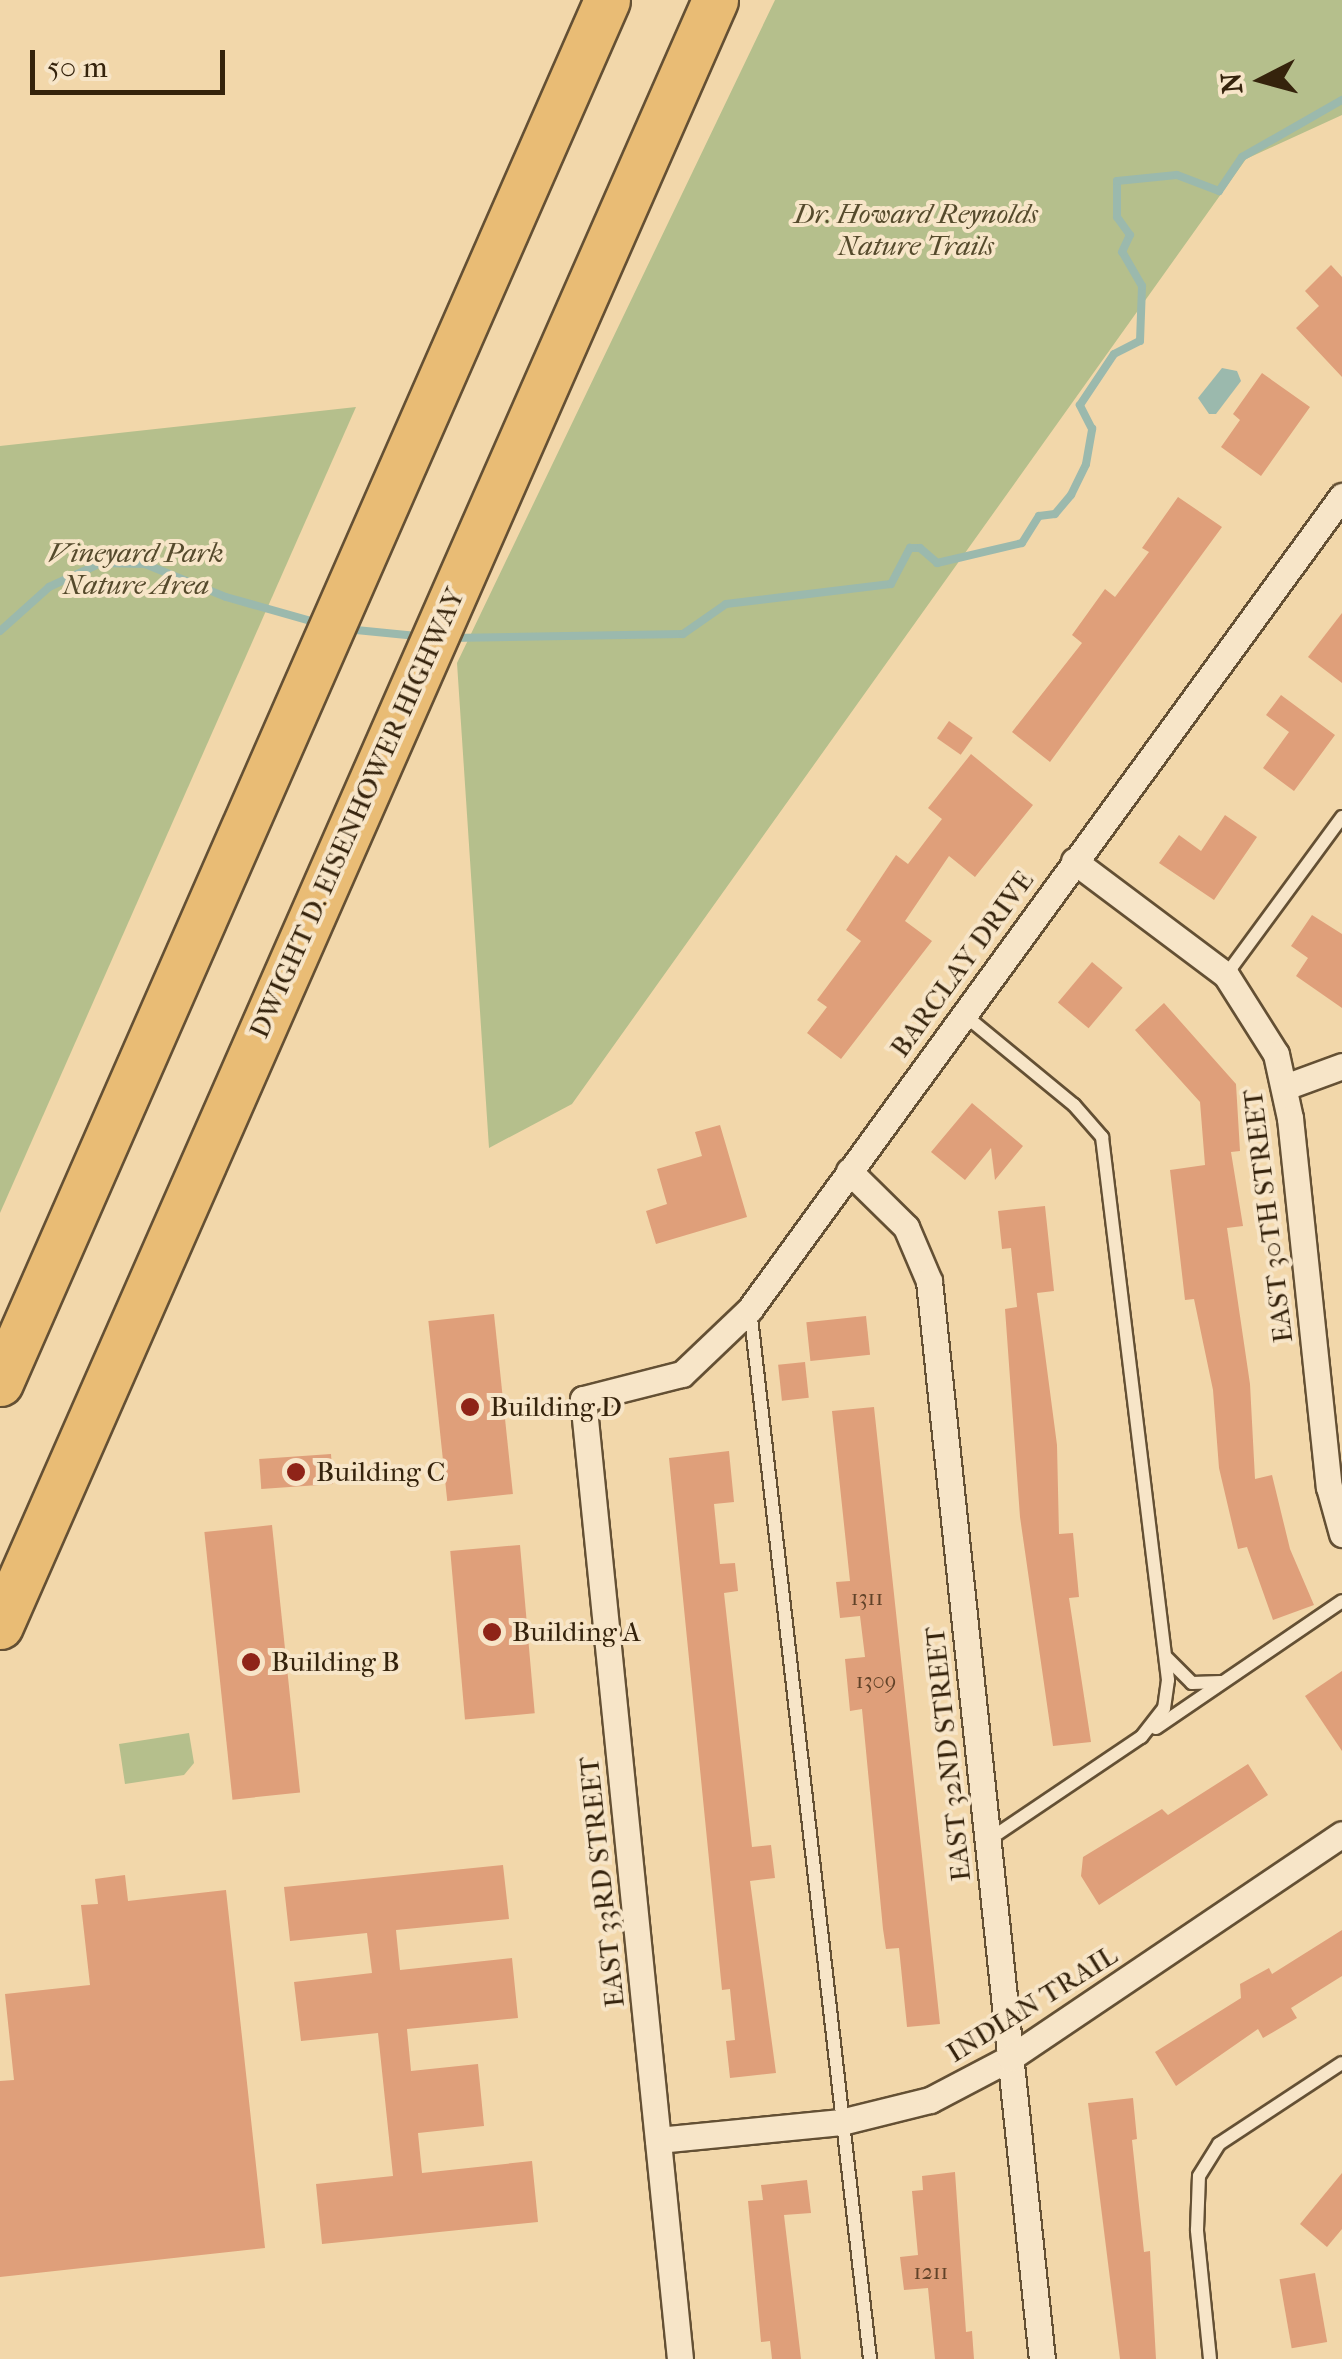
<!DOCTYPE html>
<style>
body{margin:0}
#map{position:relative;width:1342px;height:2359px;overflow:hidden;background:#f2d7aa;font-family:"IM FELL French Canon",serif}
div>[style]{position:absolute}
.green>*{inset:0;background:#b5bf8c}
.water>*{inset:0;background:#9bb9ad}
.stream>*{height:8px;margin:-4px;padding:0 4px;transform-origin:4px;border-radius:4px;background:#9bb9ad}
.building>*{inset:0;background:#df9f7a;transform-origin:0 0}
.roads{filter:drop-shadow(2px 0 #645034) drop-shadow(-2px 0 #645034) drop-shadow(0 2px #645034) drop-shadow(0 -2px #645034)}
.service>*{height:12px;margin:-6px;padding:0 6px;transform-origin:6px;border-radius:6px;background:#f7e5c8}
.minor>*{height:25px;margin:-12.5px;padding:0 12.5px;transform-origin:12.5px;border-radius:12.5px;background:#f7e5c8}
.motorway>*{height:45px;margin:-22.5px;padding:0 22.5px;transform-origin:22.5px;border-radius:22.5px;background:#e9bc75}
.dots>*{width:28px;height:28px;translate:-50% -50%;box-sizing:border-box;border:5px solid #f7e5c8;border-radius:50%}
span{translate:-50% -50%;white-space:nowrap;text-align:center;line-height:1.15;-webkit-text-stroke:8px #f7e5c8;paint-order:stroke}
.number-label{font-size:22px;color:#604228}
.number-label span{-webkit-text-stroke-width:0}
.park-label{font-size:28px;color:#554a2c;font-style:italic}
.street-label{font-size:28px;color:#35230c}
.poi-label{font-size:28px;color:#35230c}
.left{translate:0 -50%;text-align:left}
.north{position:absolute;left:1212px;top:30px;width:100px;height:100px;-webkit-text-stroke:8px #f7e5c8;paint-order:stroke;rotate:264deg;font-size:28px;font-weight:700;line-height:40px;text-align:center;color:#35230c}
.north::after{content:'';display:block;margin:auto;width:35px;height:45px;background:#35230c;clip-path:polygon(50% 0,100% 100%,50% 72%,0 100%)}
.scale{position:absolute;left:30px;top:50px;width:195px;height:45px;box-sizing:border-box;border:5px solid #35230c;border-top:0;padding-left:12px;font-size:30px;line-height:35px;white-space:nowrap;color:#35230c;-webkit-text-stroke:8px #f7e5c8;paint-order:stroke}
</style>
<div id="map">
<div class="green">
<div style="clip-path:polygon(775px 0,1342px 0,1342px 115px,1246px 159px,572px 1104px,489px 1148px,457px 663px)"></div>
<div style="clip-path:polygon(356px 407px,0 1213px,0 446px)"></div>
<div style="clip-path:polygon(189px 1733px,194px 1763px,184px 1775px,125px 1784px,119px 1744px)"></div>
</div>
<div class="water">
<div style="clip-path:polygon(1222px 368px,1237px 371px,1241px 381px,1216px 414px,1209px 414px,1198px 398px)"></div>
</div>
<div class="stream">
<div style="left:346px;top:629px;width:71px;rotate:5.6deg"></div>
<div style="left:0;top:631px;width:66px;rotate:-41.9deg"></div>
<div style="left:49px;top:587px;width:57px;rotate:-24.8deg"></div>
<div style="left:101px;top:563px;width:44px;rotate:1.3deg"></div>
<div style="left:145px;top:564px;width:87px;rotate:22.2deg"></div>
<div style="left:226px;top:597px;width:96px;rotate:15.8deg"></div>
<div style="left:451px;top:638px;width:232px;rotate:-1deg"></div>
<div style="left:683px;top:634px;width:52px;rotate:-34.9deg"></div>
<div style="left:726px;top:604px;width:166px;rotate:-6.9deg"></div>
<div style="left:891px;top:584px;width:41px;rotate:-62.2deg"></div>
<div style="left:910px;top:548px;width:10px"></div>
<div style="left:920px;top:548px;width:23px;rotate:41deg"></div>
<div style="left:937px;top:563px;width:87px;rotate:-13.2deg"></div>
<div style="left:1022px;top:543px;width:32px;rotate:-58deg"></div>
<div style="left:1039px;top:516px;width:16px;rotate:-7deg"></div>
<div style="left:1055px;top:514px;width:25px;rotate:-50deg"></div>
<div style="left:1071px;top:495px;width:34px;rotate:-64deg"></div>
<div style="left:1086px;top:464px;width:36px;rotate:-80deg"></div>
<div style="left:1092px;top:429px;width:27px;rotate:-117deg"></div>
<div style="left:1080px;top:405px;width:61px;rotate:-56.3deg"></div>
<div style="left:1114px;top:354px;width:29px;rotate:-27deg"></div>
<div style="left:1140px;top:341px;width:55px;rotate:-87.9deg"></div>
<div style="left:1142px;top:286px;width:39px;rotate:-120deg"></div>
<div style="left:1122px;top:252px;width:19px;rotate:-65deg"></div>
<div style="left:1130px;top:235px;width:22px;rotate:-126deg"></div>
<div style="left:1117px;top:217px;width:36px;rotate:-90deg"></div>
<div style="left:1117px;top:181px;width:60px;rotate:-5.7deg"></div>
<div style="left:1177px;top:175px;width:45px;rotate:20.9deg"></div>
<div style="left:1219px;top:191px;width:41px;rotate:-55.9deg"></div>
<div style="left:1242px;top:157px;width:115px;rotate:-29.7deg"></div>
</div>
<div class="building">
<div style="clip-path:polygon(1331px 265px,1342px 277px,1342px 377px,1296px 328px,1319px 306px,1305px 291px)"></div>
<div style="clip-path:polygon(1262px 373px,1310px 407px,1261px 476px,1221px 447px,1240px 420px,1233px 414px)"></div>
<div style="clip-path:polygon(1178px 497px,1222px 527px,1050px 762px,1012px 732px,1082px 643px,1072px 635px,1105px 589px,1115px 597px,1149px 552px,1142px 548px)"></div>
<div style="clip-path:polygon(1342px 613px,1342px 683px,1308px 657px)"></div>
<div style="clip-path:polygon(1281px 695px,1335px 735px,1294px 791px,1263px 768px,1289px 732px,1266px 715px)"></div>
<div style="left:949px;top:721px;width:29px;height:21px;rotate:35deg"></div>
<div style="clip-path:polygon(971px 754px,1033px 805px,975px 877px,949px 856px,905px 921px,932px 941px,841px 1059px,807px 1033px,827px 1007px,817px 1000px,861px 941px,846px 930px,896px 855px,908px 864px,942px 819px,928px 808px)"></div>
<div style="clip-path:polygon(1225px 815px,1257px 837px,1214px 900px,1159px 863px,1179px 835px,1201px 851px)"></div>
<div style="clip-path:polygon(1312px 915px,1342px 934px,1342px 1008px,1296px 976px,1308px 958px,1291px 946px)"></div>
<div style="left:1092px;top:962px;width:40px;height:53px;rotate:40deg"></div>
<div style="clip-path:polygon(1164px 1003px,1236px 1084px,1240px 1151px,1231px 1152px,1243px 1226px,1227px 1228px,1250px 1384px,1255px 1479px,1272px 1475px,1290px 1549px,1314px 1605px,1273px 1620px,1247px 1547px,1238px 1549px,1219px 1468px,1213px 1390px,1194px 1299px,1185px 1300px,1170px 1170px,1205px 1165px,1200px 1102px,1135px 1030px)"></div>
<div style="clip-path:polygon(972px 1103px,1023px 1146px,995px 1180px,991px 1148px,965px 1180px,931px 1152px)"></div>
<div style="clip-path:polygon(720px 1125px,747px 1217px,656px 1244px,646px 1211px,667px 1204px,657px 1169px,702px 1156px,695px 1132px)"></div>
<div style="clip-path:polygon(1045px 1206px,1054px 1291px,1037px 1293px,1057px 1445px,1059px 1534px,1073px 1533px,1079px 1597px,1069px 1598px,1091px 1742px,1053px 1746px,1020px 1517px,1005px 1309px,1017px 1307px,1011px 1248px,1002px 1249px,998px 1211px)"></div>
<div style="left:494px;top:1314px;width:181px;height:66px;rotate:84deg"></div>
<div style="left:866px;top:1316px;width:39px;height:60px;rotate:84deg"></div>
<div style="left:805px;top:1362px;width:36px;height:27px;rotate:84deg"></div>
<div style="clip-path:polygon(874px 1407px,940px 2024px,907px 2027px,899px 1948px,886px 1949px,883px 1929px,862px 1709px,850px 1711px,845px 1659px,865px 1657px,860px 1616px,840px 1618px,836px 1582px,850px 1581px,832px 1411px)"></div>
<div style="clip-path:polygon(729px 1451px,734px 1502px,714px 1504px,720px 1564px,735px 1563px,738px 1591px,724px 1593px,752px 1847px,771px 1845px,775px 1878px,750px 1881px,776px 2073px,730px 2078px,726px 2041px,735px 2040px,730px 1989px,722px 1990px,669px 1458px)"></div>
<div style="left:331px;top:1454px;width:30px;height:72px;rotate:86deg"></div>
<div style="left:272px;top:1525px;width:269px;height:68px;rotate:84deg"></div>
<div style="left:520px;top:1545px;width:169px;height:70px;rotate:85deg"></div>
<div style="clip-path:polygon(1342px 1671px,1342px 1751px,1305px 1696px)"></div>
<div style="clip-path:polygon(1248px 1764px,1268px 1795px,1099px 1905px,1081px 1876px,1083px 1857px,1162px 1809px,1168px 1815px)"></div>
<div style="clip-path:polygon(503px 1865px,509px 1919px,396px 1930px,400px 1970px,512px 1958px,518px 2018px,407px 2029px,411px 2071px,478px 2064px,484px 2126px,418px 2133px,422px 2173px,532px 2161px,538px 2222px,322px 2244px,316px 2184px,393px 2176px,378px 2033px,301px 2041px,294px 1982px,372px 1973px,367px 1933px,290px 1941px,284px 1887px)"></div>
<div style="clip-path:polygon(125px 1875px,128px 1901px,226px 1890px,265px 2248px,0 2277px,0 2081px,14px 2080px,5px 1994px,90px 1985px,81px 1905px,98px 1904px,95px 1879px)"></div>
<div style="clip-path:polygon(1342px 1930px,1342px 1976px,1291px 2008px,1297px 2018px,1263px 2038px,1258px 2029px,1176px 2086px,1155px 2052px,1241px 1998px,1240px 1984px,1269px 1968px,1272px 1974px)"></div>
<div style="clip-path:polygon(1133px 2098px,1137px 2139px,1132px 2140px,1144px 2252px,1150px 2251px,1156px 2359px,1120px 2359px,1088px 2103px)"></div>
<div style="clip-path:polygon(955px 2172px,966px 2332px,972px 2331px,974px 2359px,935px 2359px,928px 2288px,904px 2290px,900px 2257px,918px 2255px,912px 2191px,923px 2190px,922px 2176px)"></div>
<div style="clip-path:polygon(1342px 2173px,1342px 2229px,1327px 2247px,1300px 2224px)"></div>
<div style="clip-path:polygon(807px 2180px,811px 2213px,784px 2215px,801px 2359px,772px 2359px,770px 2341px,761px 2342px,748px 2201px,763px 2200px,761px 2185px)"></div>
<div style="left:1315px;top:2273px;width:70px;height:36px;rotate:80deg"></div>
</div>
<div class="roads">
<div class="service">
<div style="left:1226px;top:975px;width:196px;rotate:-53.7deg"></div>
<div style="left:962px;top:1013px;width:145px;rotate:39.4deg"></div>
<div style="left:1074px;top:1105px;width:43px;rotate:48.8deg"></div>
<div style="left:1102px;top:1137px;width:547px;rotate:83.07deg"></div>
<div style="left:1168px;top:1680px;width:28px;rotate:98deg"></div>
<div style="left:1164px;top:1708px;width:37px;rotate:128deg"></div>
<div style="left:1141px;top:1737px;width:186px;rotate:146deg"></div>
<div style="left:750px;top:1309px;width:1057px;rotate:83.48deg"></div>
<div style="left:1167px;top:1658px;width:35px;rotate:45deg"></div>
<div style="left:1192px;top:1683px;width:29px;rotate:-2deg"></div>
<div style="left:1156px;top:1728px;width:225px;rotate:-34.3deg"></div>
<div style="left:1210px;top:2359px;width:130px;rotate:-95.8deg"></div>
<div style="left:1197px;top:2230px;width:54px;rotate:-87.9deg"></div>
<div style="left:1199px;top:2176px;width:38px;rotate:-58deg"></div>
<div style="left:1219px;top:2144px;width:147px;rotate:-33.4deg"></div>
</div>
<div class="minor">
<div style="left:1074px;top:861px;width:190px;rotate:36.9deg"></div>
<div style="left:1226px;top:975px;width:93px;rotate:57.7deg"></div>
<div style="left:1276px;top:1054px;width:66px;rotate:77.7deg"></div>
<div style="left:1290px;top:1118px;width:371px;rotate:84deg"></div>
<div style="left:1329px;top:1487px;width:49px;rotate:74.5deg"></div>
<div style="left:1285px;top:1087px;width:61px;rotate:-20.2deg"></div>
<div style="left:849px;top:1171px;width:80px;rotate:44.5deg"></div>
<div style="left:906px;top:1227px;width:59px;rotate:66.9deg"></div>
<div style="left:929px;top:1281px;width:1084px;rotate:84.02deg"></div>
<div style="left:658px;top:2140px;width:184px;rotate:-5.6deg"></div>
<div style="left:841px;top:2122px;width:92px;rotate:-13.9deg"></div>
<div style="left:930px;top:2100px;width:90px;rotate:-27.7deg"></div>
<div style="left:1010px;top:2058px;width:400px;rotate:-34deg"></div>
<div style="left:680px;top:2359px;width:965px;rotate:-95.77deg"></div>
<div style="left:583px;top:1399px;width:102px;rotate:-14.2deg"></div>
<div style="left:682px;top:1374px;width:94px;rotate:-43.7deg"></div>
<div style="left:750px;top:1309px;width:1006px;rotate:-53.94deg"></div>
</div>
<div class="motorway">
<div style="left:0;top:1383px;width:1510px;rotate:-66.3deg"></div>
<div style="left:0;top:1626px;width:1776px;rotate:-66.26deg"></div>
</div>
</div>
<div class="dots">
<div style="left:470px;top:1407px;background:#8f2418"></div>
<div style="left:296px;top:1472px;background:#8f2418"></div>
<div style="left:492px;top:1632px;background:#8f2418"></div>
<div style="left:251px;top:1662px;background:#8f2418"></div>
</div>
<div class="number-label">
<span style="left:867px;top:1599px">1311</span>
<span style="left:876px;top:1682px">1309</span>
<span style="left:931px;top:2273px">1211</span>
</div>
<div class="park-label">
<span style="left:916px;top:230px">Dr. Howard Reynolds<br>Nature Trails</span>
<span style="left:136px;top:569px">Vineyard Park<br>Nature Area</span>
</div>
<div class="street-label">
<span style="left:357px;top:813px;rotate:-66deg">DWIGHT D. EISENHOWER HIGHWAY</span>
<span style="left:962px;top:964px;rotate:-54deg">BARCLAY DRIVE</span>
<span style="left:1268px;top:1216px;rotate:-97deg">EAST 30TH STREET</span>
<span style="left:948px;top:1754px;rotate:-96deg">EAST 32ND STREET</span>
<span style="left:602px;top:1882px;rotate:-96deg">EAST 33RD STREET</span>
<span style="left:1032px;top:2004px;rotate:-32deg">INDIAN TRAIL</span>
</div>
<div class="poi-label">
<span class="left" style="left:490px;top:1407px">Building D</span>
<span class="left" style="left:316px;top:1472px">Building C</span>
<span class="left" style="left:512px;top:1632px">Building A</span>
<span class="left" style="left:271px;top:1662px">Building B</span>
</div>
<div class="north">N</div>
<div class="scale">50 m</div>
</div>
